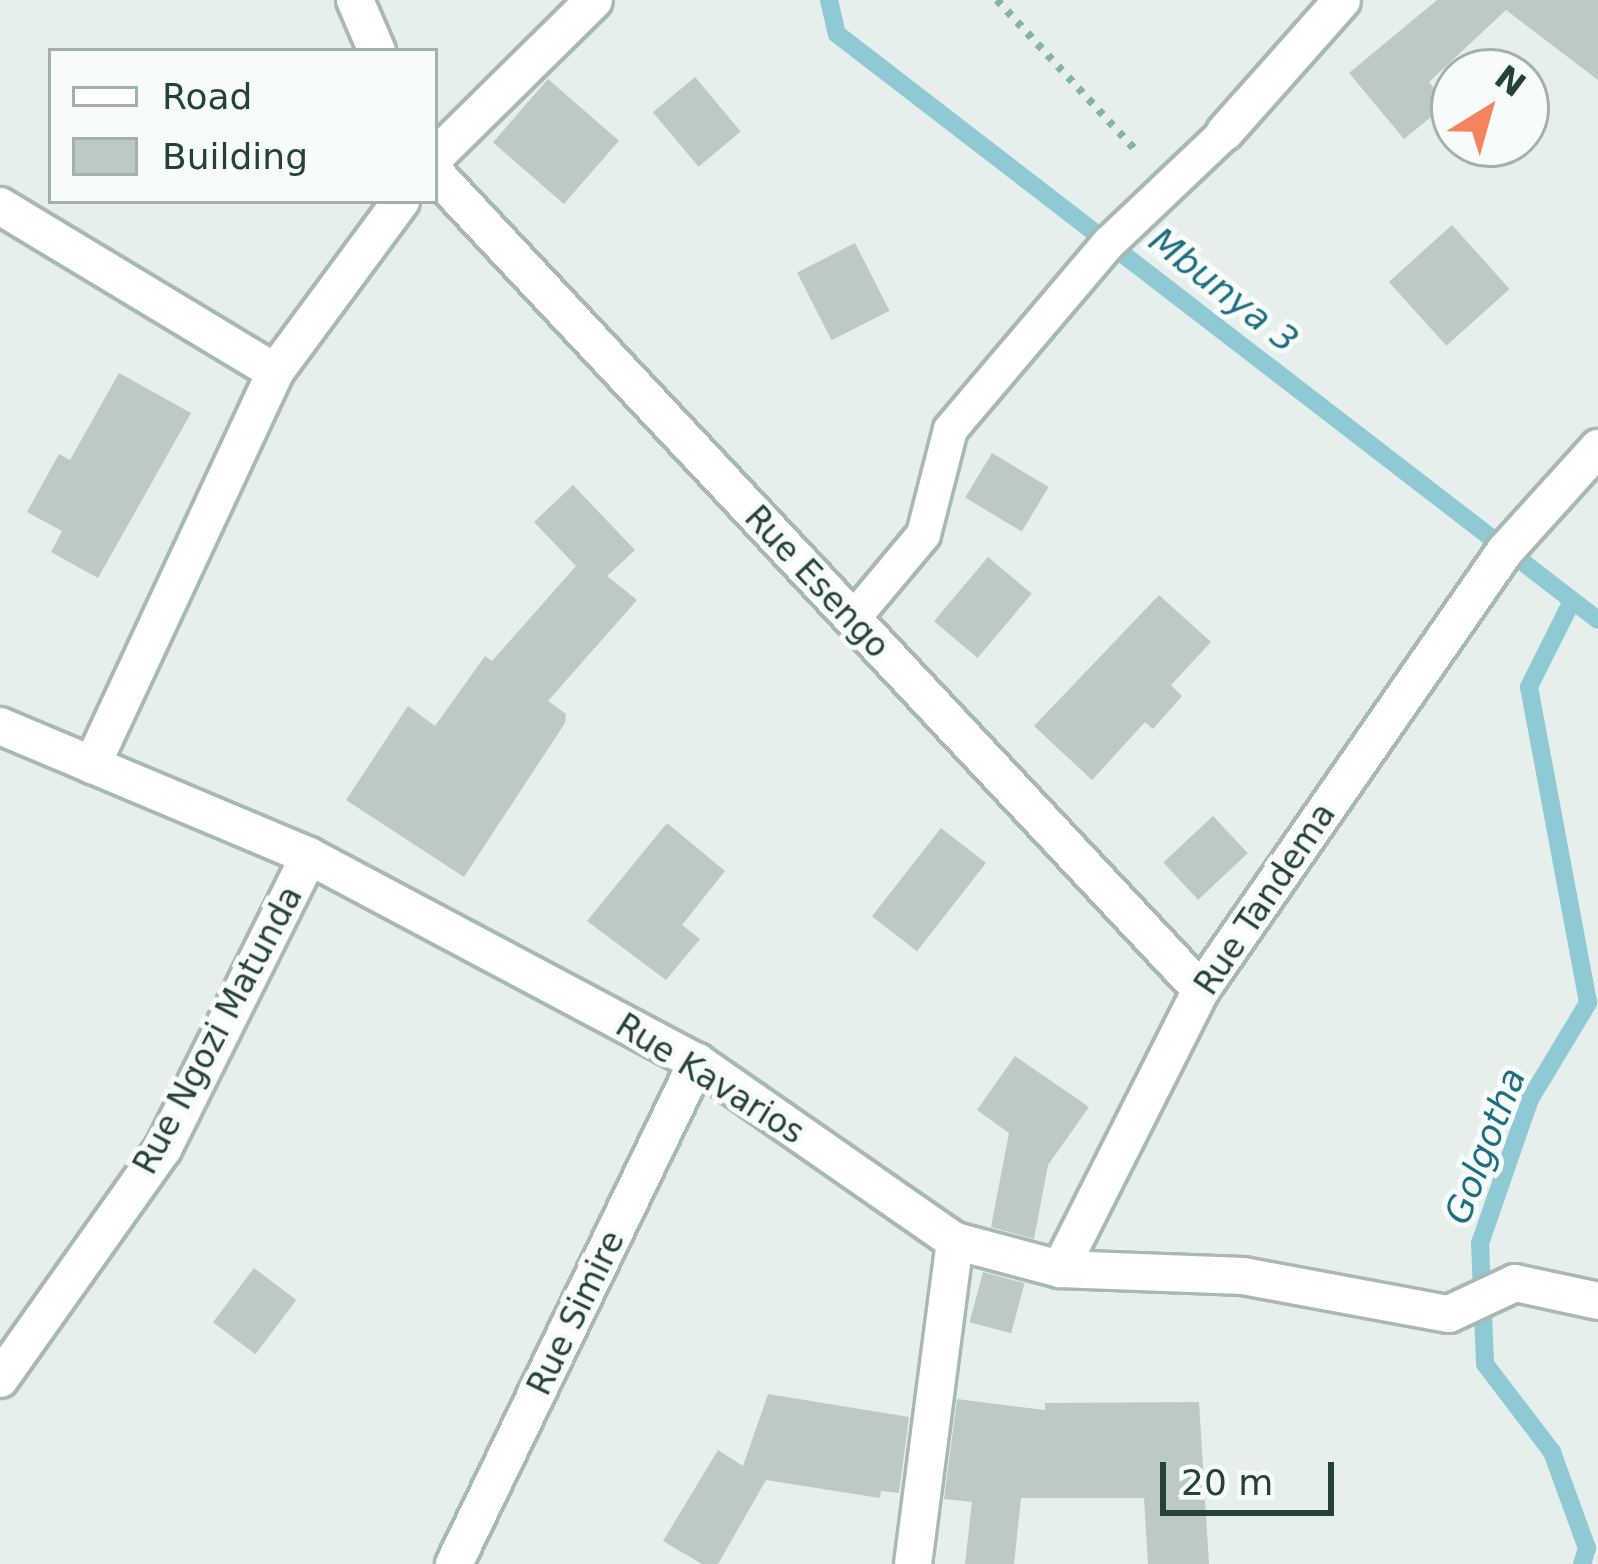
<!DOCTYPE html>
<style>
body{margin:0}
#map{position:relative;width:1598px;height:1564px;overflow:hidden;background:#e6efeb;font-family:"DejaVu Sans",sans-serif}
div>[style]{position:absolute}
.stream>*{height:18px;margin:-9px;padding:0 9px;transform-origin:9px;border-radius:9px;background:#8ec9d4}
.building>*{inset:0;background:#bbcac4;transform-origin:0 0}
.path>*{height:8px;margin-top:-4px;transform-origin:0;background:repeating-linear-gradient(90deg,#86b3a5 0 6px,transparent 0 15px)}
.roads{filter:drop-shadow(3px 0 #a8b8b2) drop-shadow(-3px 0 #a8b8b2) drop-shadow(0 3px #a8b8b2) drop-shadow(0 -3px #a8b8b2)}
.service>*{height:33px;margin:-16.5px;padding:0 16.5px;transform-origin:16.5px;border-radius:16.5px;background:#fff}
.minor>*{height:36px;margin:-18px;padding:0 18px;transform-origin:18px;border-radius:18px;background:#fff}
span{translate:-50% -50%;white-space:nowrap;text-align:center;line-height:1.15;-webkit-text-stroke:10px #f7fbf9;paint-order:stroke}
.street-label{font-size:33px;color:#24423a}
.water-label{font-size:36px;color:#1c6f80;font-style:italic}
.legend{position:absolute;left:48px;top:48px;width:390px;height:156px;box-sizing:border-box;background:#f7fbf9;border:3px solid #a3b1ad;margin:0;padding:15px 21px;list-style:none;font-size:36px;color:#24423a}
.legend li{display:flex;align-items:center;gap:24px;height:60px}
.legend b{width:60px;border:3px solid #a3b1ad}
.north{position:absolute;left:1430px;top:48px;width:120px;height:120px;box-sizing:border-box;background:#f7fbf9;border:3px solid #a3b1ad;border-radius:50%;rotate:37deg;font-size:33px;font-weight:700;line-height:48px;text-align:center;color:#24423a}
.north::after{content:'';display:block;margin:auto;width:42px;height:54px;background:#f4845f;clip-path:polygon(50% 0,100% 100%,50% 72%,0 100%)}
.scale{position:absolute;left:1160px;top:1462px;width:174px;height:54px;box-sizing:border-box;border:6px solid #24423a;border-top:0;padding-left:15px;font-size:36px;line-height:42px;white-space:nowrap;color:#24423a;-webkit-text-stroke:9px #f7fbf9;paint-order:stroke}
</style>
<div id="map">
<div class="stream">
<div style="left:829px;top:0;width:35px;rotate:77deg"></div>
<div style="left:837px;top:34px;width:960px;rotate:37.6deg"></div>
<div style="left:1571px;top:603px;width:94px;rotate:116.6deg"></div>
<div style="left:1529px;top:687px;width:321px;rotate:79.4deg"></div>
<div style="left:1588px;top:1003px;width:112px;rotate:121.1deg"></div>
<div style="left:1530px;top:1099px;width:152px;rotate:109.1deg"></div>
<div style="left:1480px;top:1243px;width:121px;rotate:87.6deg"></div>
<div style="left:1485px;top:1364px;width:111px;rotate:52.7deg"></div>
<div style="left:1552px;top:1452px;width:102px;rotate:70deg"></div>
<div style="left:1587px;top:1548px;width:17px;rotate:107deg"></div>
</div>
<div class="building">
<div style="clip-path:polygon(1437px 0,1598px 0,1598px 80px,1506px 10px,1429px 82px,1447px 104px,1404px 139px,1349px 73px)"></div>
<div style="left:695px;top:77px;width:71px;height:55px;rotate:50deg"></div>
<div style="left:548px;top:79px;width:94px;height:84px;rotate:41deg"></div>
<div style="left:1452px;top:225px;width:86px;height:85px;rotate:48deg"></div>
<div style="left:855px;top:243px;width:76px;height:65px;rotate:63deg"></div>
<div style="clip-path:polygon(119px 373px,191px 413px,98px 578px,51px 552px,62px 531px,27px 512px,59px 454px,70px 460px)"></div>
<div style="left:992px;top:453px;width:66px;height:52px;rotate:31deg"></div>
<div style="clip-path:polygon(573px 485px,635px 550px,607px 576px,637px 600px,548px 701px,566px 714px,565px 723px,464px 877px,346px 800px,408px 706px,435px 726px,485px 656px,492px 661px,576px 566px,534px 522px)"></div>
<div style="left:988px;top:557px;width:57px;height:84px;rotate:40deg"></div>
<div style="clip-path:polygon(1159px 595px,1211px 642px,1171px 685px,1182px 696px,1153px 729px,1145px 722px,1092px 780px,1034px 726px)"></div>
<div style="left:1213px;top:816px;width:51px;height:68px;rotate:47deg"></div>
<div style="clip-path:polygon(667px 823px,725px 871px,682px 925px,700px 939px,666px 980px,587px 921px)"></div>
<div style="left:941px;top:828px;width:57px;height:112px;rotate:38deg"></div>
<div style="clip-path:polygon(1015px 1056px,1089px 1107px,1048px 1165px,1034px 1239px,991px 1227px,1009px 1133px,977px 1110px)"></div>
<div style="left:254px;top:1268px;width:53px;height:68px;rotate:37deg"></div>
<div style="left:983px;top:1272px;width:43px;height:52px;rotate:15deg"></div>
<div style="clip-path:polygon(768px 1394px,909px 1417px,899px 1493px,881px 1491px,880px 1498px,766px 1480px,718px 1564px,702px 1564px,663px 1541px,718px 1450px,743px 1466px)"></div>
<div style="clip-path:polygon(957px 1399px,1045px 1410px,1045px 1403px,1199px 1402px,1209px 1564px,1148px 1564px,1144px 1498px,1021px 1498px,1014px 1564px,965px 1564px,972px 1502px,944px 1499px)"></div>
</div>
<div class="path">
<div style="left:997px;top:0;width:208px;rotate:47.3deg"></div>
</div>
<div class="roads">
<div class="service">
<div style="left:852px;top:619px;width:111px;rotate:-50.1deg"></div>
<div style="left:923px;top:534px;width:108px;rotate:-75.6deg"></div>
<div style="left:950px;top:429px;width:244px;rotate:-49.7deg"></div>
<div style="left:1108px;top:243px;width:161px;rotate:-43.5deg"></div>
</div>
<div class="minor">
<div style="left:355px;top:0;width:56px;rotate:66.7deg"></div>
<div style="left:1225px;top:132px;width:176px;rotate:-48.4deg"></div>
<div style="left:435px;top:157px;width:223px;rotate:-44.6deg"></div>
<div style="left:435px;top:173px;width:1120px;rotate:46.85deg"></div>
<div style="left:0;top:206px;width:321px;rotate:31.1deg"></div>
<div style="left:0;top:726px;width:335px;rotate:22.8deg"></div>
<div style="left:309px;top:856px;width:439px;rotate:28deg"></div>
<div style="left:697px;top:1062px;width:314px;rotate:34.8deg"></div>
<div style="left:955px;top:1241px;width:109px;rotate:14.9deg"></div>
<div style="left:1060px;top:1269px;width:183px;rotate:2.2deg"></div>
<div style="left:1243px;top:1276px;width:209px;rotate:10.5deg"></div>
<div style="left:1449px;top:1314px;width:73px;rotate:-25.2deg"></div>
<div style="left:1515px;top:1283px;width:85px;rotate:12.2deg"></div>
<div style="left:92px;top:765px;width:434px;rotate:-65deg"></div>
<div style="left:275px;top:372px;width:212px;rotate:-53.6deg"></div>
<div style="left:1060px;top:1269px;width:313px;rotate:-63.2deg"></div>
<div style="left:1201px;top:990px;width:534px;rotate:-55.3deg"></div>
<div style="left:1505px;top:551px;width:139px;rotate:-47.9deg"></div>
<div style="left:0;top:1379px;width:282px;rotate:-54.7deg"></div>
<div style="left:163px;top:1149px;width:327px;rotate:-63.5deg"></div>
<div style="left:454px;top:1564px;width:558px;rotate:-64.17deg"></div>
<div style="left:913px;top:1564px;width:326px;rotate:-82.6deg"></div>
</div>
</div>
<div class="street-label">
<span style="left:817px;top:582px;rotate:47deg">Rue Esengo</span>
<span style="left:1265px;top:899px;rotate:-56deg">Rue Tandema</span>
<span style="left:218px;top:1030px;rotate:-62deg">Rue Ngozi Matunda</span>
<span style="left:710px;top:1079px;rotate:32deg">Rue Kavarios</span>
<span style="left:576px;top:1313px;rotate:-64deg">Rue Simire</span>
</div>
<div class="water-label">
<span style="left:1224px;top:290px;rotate:38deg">Mbunya 3</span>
<span style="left:1485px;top:1146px;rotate:-69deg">Golgotha</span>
</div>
<ul class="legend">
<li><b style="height:15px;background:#fff"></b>Road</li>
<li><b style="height:33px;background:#bbcac4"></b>Building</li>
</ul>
<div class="north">N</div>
<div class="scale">20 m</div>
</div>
